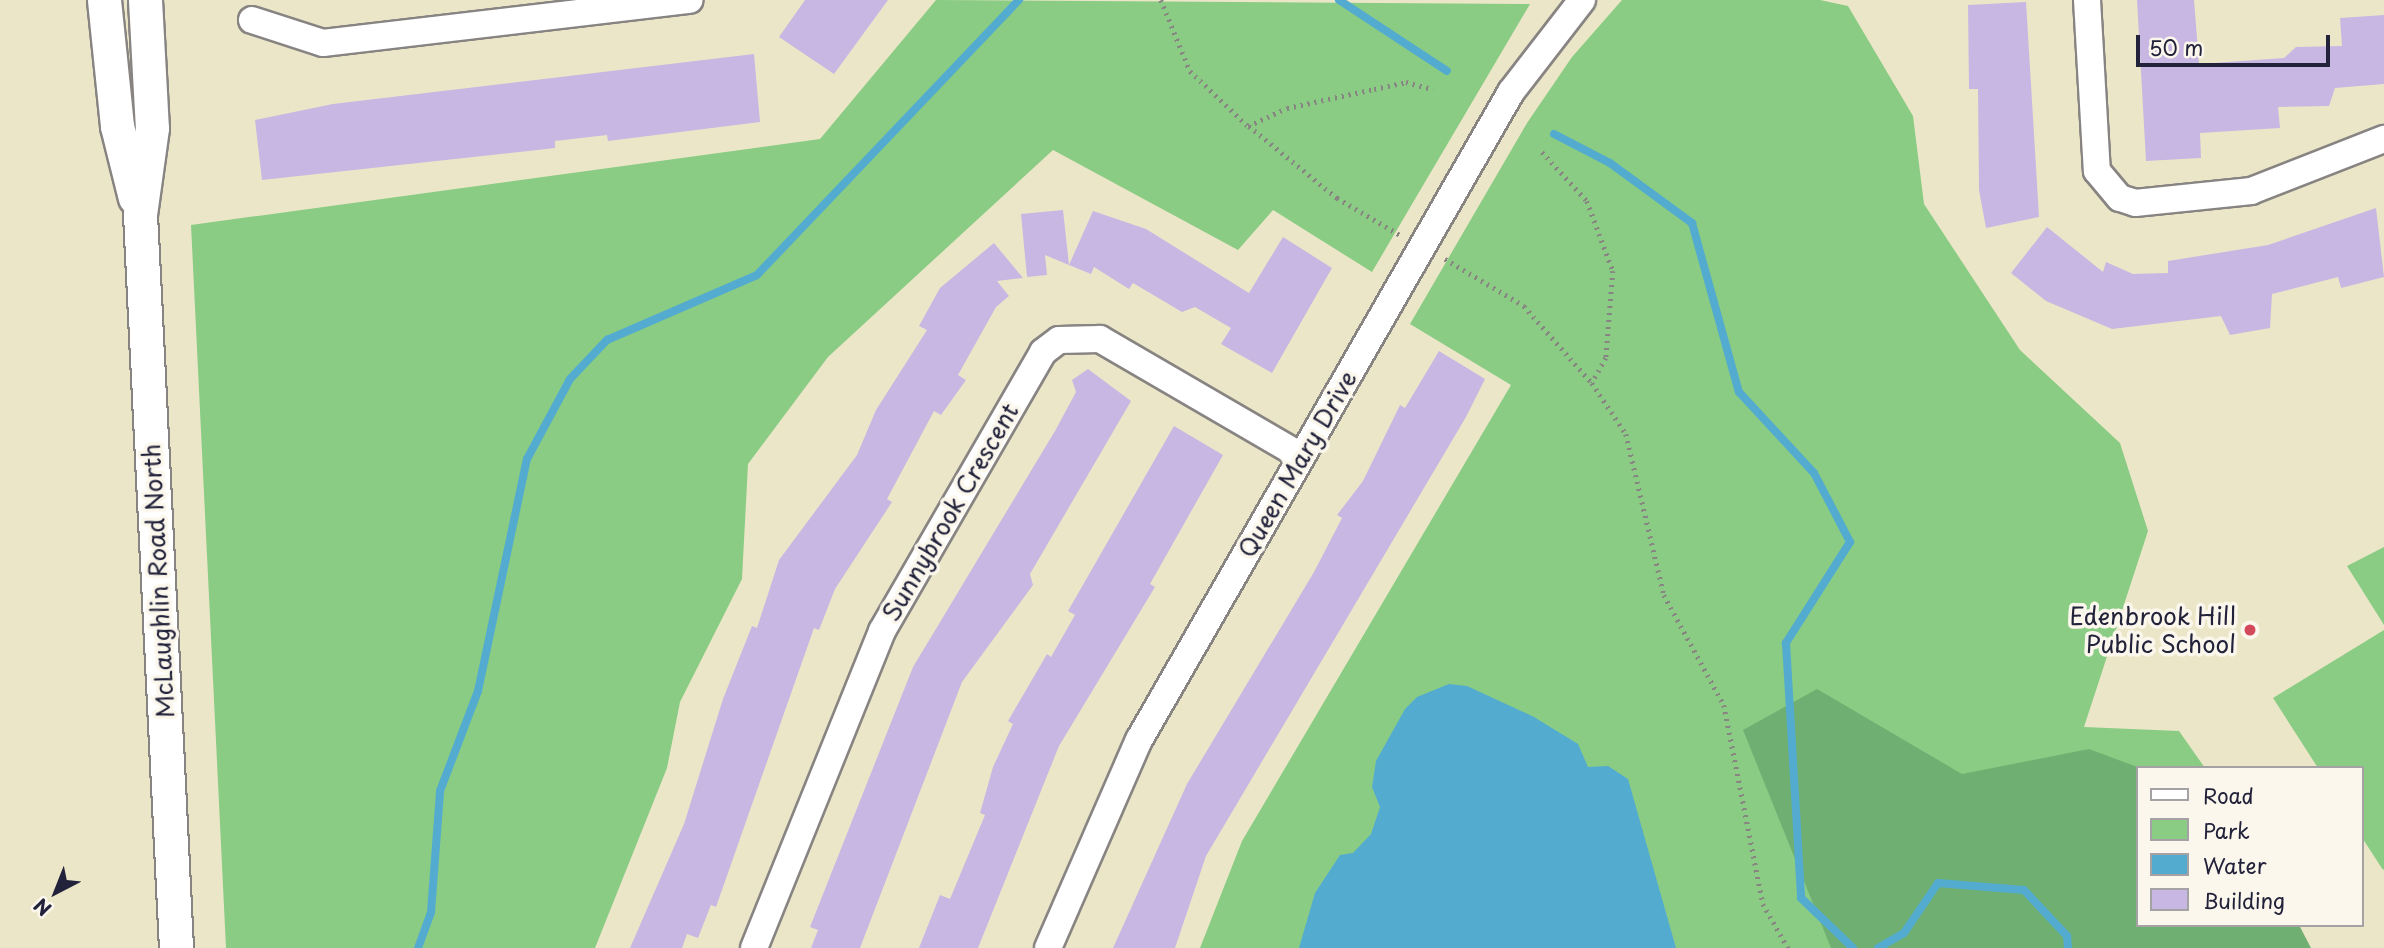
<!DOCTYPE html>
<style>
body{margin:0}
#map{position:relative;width:2384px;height:948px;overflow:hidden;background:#ece6c9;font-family:"Playpen Sans",sans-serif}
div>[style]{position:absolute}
.green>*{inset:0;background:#8acc84}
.forest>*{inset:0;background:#6fb072}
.water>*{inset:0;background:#53abd0}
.stream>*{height:8px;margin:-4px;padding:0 4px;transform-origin:4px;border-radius:4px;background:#53abd0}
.building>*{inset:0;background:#c8b7e2}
.path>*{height:4.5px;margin-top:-2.25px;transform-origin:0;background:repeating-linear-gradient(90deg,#878482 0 2px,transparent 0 7px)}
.roads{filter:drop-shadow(2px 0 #878482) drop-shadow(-2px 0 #878482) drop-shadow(0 2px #878482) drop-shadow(0 -2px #878482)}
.minor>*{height:26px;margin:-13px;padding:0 13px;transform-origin:13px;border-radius:13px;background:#fff}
.major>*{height:33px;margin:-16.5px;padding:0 16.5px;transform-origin:16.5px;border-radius:16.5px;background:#fff}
.dots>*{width:19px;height:19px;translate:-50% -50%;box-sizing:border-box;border:4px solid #fbf7ec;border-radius:50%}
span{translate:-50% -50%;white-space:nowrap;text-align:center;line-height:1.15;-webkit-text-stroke:7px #fbf7ec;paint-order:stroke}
.street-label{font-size:24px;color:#22223b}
.poi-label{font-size:24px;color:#22223b}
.right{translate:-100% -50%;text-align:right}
.legend{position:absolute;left:2136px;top:766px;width:228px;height:161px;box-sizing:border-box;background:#fbf7ec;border:2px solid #a4a2a5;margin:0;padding:9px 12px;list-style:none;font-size:21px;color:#22223b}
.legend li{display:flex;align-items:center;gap:14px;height:35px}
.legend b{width:35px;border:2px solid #a4a2a5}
.north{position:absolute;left:21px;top:857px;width:70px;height:70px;-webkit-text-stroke:5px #fbf7ec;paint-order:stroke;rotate:222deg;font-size:19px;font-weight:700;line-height:28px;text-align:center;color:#22223b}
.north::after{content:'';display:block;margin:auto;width:24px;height:32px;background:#22223b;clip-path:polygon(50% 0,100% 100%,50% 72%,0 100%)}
.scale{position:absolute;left:2136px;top:35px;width:194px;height:32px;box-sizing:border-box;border:4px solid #22223b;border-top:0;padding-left:9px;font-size:21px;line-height:24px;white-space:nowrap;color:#22223b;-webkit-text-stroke:5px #fbf7ec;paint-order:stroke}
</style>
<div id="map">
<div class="green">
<div style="clip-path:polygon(936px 0,1530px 4px,1372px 272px,1273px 210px,1238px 250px,1053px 150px,828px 357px,748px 464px,742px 579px,680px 702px,667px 768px,595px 948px,226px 948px,191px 225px,820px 139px)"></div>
<div style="clip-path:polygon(1622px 0,1820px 0,1848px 6px,1913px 116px,1924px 204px,2020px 350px,2120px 443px,2148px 531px,2084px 727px,2179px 731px,2205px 768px,2137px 768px,2137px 925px,2299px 948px,1200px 948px,1242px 841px,1511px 385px,1410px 324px,1527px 123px,1572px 57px)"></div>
<div style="clip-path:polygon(2384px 547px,2384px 625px,2347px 566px)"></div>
<div style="clip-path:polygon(2384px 630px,2384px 869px,2383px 870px,2361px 836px,2361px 768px,2318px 768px,2273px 698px)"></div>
</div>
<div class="forest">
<div style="clip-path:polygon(1817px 689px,1962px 774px,2089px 749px,2140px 768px,2137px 925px,2299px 925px,2311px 948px,1831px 948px,1743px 730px)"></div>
</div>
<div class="water">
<div style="clip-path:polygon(1449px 684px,1467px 686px,1534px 717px,1578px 744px,1588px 767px,1608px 766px,1628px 779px,1676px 948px,1299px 948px,1315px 893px,1340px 855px,1353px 853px,1371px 834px,1380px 807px,1372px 787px,1376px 761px,1405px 709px,1417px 697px)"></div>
</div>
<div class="stream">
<div style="left:1339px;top:0;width:129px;rotate:33.3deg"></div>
<div style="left:1554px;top:134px;width:63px;rotate:27.4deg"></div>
<div style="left:1610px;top:163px;width:102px;rotate:36.2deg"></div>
<div style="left:1692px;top:223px;width:175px;rotate:74.5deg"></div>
<div style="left:1739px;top:392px;width:110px;rotate:47.2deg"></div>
<div style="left:1814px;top:473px;width:78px;rotate:62.4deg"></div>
<div style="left:1850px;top:542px;width:120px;rotate:122.4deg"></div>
<div style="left:1786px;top:643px;width:255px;rotate:86.6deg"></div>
<div style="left:1801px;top:898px;width:72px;rotate:43.9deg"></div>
<div style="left:418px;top:948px;width:38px;rotate:-70deg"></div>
<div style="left:431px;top:912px;width:121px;rotate:-85.7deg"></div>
<div style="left:440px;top:791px;width:107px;rotate:-69.2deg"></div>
<div style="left:478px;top:691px;width:237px;rotate:-78.1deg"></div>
<div style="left:527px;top:459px;width:91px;rotate:-61.7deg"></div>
<div style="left:570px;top:379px;width:54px;rotate:-46.5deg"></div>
<div style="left:607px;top:340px;width:163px;rotate:-23.4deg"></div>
<div style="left:757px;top:275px;width:380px;rotate:-46.4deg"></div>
<div style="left:1878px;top:948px;width:30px;rotate:-30deg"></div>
<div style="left:1904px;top:933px;width:60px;rotate:-55.8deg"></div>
<div style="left:1938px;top:883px;width:86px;rotate:4.7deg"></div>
<div style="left:2024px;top:890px;width:63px;rotate:46.9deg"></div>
<div style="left:2067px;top:936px;width:12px;rotate:85deg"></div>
</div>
<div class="building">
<div style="clip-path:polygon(805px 0,888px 0,834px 74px,779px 37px)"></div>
<div style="clip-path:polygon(2137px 0,2194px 0,2199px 64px,2284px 58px,2296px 47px,2342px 46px,2340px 18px,2384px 15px,2384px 84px,2335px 88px,2329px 106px,2278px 107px,2280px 128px,2200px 133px,2201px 158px,2146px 161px)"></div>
<div style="clip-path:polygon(2026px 2px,2039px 217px,1986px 228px,1979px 190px,1978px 89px,1969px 89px,1968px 5px)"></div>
<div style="clip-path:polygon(754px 54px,760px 122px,608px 141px,607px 135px,555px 141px,555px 148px,262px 180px,255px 120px,333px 104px)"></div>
<div style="clip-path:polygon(2376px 208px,2384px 277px,2341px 288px,2338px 277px,2272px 294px,2270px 328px,2230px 335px,2221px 316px,2112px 329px,2046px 301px,2011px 273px,2047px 227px,2103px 272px,2106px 262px,2133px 274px,2168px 273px,2168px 261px,2268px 245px)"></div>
<div style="clip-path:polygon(1063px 210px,1069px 265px,1045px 255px,1047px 275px,1027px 277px,1021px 214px)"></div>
<div style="clip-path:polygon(1093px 211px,1146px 229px,1249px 293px,1283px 237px,1332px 268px,1272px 373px,1221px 344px,1231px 328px,1195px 307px,1182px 312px,1133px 283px,1129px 289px,1094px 267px,1091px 274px,1069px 265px)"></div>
<div style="clip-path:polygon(994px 243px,1023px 278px,997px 281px,1009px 296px,996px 307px,958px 375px,966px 380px,941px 415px,934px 411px,887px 499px,892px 502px,835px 589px,819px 630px,814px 628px,716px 907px,711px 905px,698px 938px,687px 934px,682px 948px,630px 948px,684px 824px,723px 699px,752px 626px,757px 628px,779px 560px,857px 455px,876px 410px,927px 330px,919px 326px,940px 288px)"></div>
<div style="clip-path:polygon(1439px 351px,1485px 379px,1466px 417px,1206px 856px,1175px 948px,1113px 948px,1187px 784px,1314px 572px,1342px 518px,1337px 515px,1363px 481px,1400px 405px,1405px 408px)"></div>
<div style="clip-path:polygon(1088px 369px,1131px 401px,1030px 574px,1033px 585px,962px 682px,860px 948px,811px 948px,818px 930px,810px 927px,913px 667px,1055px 431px,1076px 392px,1072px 380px)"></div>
<div style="clip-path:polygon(1174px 426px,1223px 455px,1150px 584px,1155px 587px,1059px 746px,978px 948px,919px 948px,940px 895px,950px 899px,985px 815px,980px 813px,993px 767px,1013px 724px,1008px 721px,1047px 654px,1051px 657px,1075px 615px,1068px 611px)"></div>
</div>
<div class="path">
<div style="left:1161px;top:0;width:77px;rotate:67.8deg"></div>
<div style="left:1190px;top:71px;width:80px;rotate:43.5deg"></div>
<div style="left:1248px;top:126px;width:43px;rotate:-24.8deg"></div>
<div style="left:1287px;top:108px;width:89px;rotate:-12.3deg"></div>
<div style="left:1374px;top:89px;width:33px;rotate:-12deg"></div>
<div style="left:1406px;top:82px;width:28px;rotate:15deg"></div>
<div style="left:1249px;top:126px;width:114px;rotate:39.3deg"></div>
<div style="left:1337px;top:198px;width:73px;rotate:30.4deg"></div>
<div style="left:1542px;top:152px;width:67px;rotate:47.4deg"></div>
<div style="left:1587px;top:201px;width:75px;rotate:69.6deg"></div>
<div style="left:1613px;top:271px;width:87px;rotate:94.6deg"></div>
<div style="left:1606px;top:358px;width:29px;rotate:119deg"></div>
<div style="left:1592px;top:383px;width:61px;rotate:56.3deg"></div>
<div style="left:1626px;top:434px;width:165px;rotate:76.7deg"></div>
<div style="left:1664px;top:595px;width:125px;rotate:61.4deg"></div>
<div style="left:1724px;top:705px;width:203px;rotate:78.9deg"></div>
<div style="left:1763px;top:904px;width:51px;rotate:60.4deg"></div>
<div style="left:1445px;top:259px;width:92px;rotate:30.7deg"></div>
<div style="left:1524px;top:306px;width:103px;rotate:48.6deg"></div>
</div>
<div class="roads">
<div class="minor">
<div style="left:2087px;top:0;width:171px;rotate:86.7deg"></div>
<div style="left:2097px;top:171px;width:35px;rotate:50deg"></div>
<div style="left:2120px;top:198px;width:16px;rotate:18deg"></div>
<div style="left:2135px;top:203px;width:117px;rotate:-5.9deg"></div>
<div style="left:2251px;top:191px;width:143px;rotate:-21.4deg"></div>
<div style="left:252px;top:20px;width:75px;rotate:17.9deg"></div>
<div style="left:323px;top:43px;width:369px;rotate:-6.7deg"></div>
<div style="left:754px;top:948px;width:342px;rotate:-68deg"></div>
<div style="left:882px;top:631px;width:322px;rotate:-60deg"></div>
<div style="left:1043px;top:352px;width:20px;rotate:-37deg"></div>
<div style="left:1059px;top:340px;width:41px;rotate:-1.4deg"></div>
<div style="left:1100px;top:339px;width:233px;rotate:30.2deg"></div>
<div style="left:1048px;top:948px;width:227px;rotate:-66.4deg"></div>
<div style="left:1139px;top:740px;width:747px;rotate:-60.14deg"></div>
<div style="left:1511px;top:92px;width:116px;rotate:-52.3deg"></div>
</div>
<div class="major">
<div style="left:104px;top:0;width:127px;rotate:84.1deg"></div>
<div style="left:117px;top:126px;width:74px;rotate:76deg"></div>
<div style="left:145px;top:0;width:128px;rotate:86.9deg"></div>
<div style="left:152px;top:128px;width:87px;rotate:97.9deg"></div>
<div style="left:140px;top:214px;width:735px;rotate:87.19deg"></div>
</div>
</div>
<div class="dots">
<div style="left:2250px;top:630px;background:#d1495b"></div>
</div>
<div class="street-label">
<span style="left:1297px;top:464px;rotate:-60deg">Queen Mary Drive</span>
<span style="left:950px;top:512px;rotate:-60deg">Sunnybrook Crescent</span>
<span style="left:158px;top:581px;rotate:-93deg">McLaughlin Road North</span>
</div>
<div class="poi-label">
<span class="right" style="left:2236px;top:630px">Edenbrook Hill<br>Public School</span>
</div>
<ul class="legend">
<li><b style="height:9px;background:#fff"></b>Road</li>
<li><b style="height:19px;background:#8acc84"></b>Park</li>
<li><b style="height:19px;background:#53abd0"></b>Water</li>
<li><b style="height:19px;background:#c8b7e2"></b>Building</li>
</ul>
<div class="north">N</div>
<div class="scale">50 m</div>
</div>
